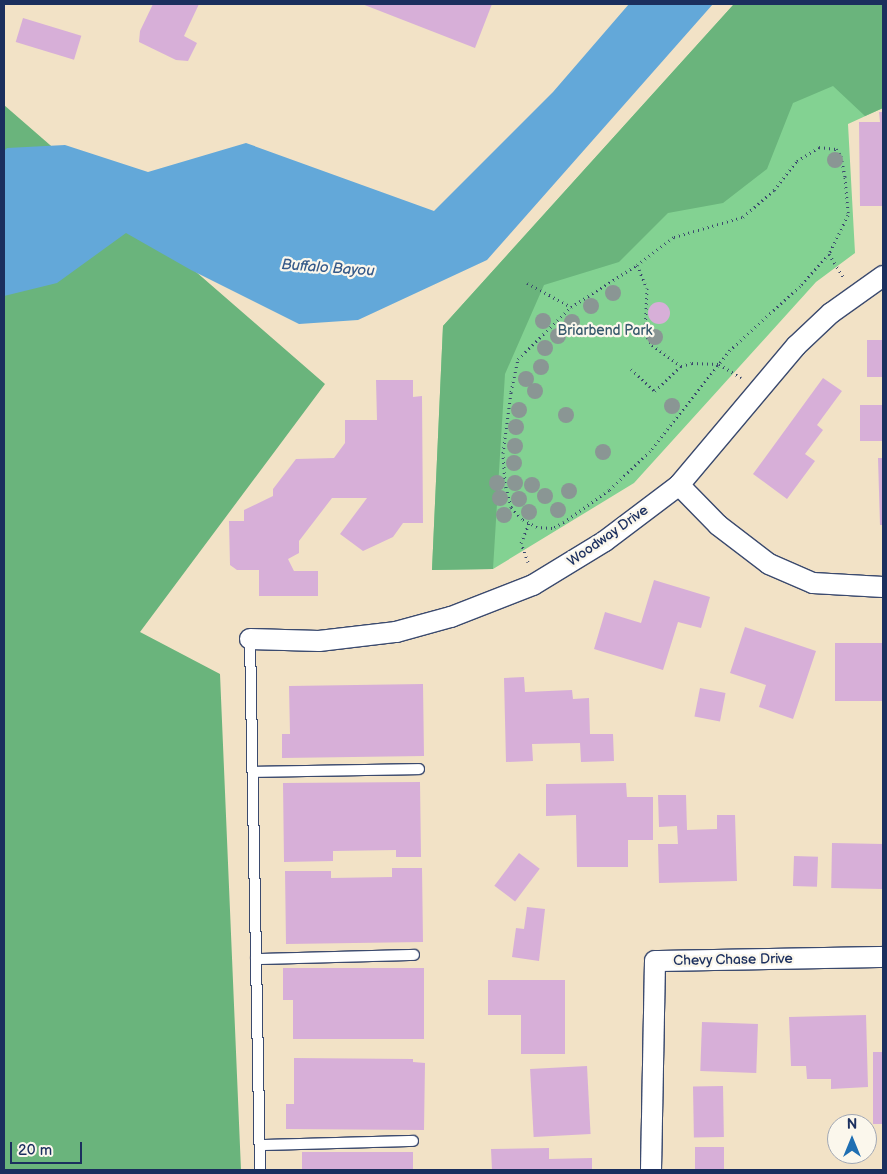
<!DOCTYPE html>
<style>
body{margin:0}
#map{position:relative;width:887px;height:1174px;overflow:hidden;background:#f2e2c6;font-family:"Balsamiq Sans",sans-serif}
div>[style]{position:absolute}
.green>*{inset:0;background:#83d292}
.forest>*{inset:0;background:#6ab47c}
.water>*{inset:0;background:#63a8d9}
.building>*{inset:0;background:#d7afd8;transform-origin:0 0}
.round{border-radius:50%}
.path>*{height:3px;margin-top:-1.5px;transform-origin:0;background:repeating-linear-gradient(90deg,#3b4a6e 0 1px,transparent 0 5px)}
.roads{filter:drop-shadow(1px 0 #3b4a6e) drop-shadow(-1px 0 #3b4a6e) drop-shadow(0 1px #3b4a6e) drop-shadow(0 -1px #3b4a6e)}
.service>*{height:10px;margin:-5px;padding:0 5px;transform-origin:5px;border-radius:5px;background:#fff}
.minor>*{height:20px;margin:-10px;padding:0 10px;transform-origin:10px;border-radius:10px;background:#fff}
.trees>*{width:16px;height:16px;margin:-8px;border-radius:50%;background:#8a9694}
span{translate:-50% -50%;white-space:nowrap;text-align:center;line-height:1.15;-webkit-text-stroke:4.5px #fbf7ec;paint-order:stroke}
.park-label{font-size:14px;color:#35586b}
.street-label{font-size:14px;color:#1b2f5e}
.water-label{font-size:15px;color:#345989;font-style:italic}
.frame{position:absolute;inset:0;border:5px solid #1b2f5e;pointer-events:none}
.north{position:absolute;left:827px;top:1114px;width:50px;height:50px;box-sizing:border-box;background:#fbf7ec;border:1px solid #a1a7b3;border-radius:50%;rotate:0deg;font-size:14px;font-weight:700;line-height:20px;text-align:center;color:#1b2f5e}
.north::after{content:'';display:block;margin:auto;width:18px;height:22px;background:#1f6fb2;clip-path:polygon(50% 0,100% 100%,50% 72%,0 100%)}
.scale{position:absolute;left:10px;top:1142px;width:72px;height:22px;box-sizing:border-box;border:2px solid #1b2f5e;border-top:0;padding-left:6px;font-size:15px;line-height:18px;white-space:nowrap;color:#1b2f5e;-webkit-text-stroke:4px #fbf7ec;paint-order:stroke}
</style>
<div id="map">
<div class="green">
<div style="clip-path:polygon(734px 4px,883px 4px,883px 108px,848px 124px,855px 253px,816px 282px,634px 483px,493px 569px,432px 570px,443px 326px)"></div>
</div>
<div class="forest">
<div style="clip-path:polygon(734px 4px,883px 4px,883px 108px,865px 116px,833px 86px,793px 103px,767px 169px,723px 203px,668px 213px,619px 262px,544px 285px,505px 374px,493px 569px,432px 570px,443px 326px)"></div>
<div style="clip-path:polygon(4px 105px,325px 384px,140px 632px,220px 674px,241px 1170px,4px 1170px)"></div>
</div>
<div class="water">
<div style="clip-path:polygon(629px 4px,713px 4px,487px 260px,358px 320px,299px 324px,191px 270px,126px 233px,57px 283px,4px 296px,4px 151px,7px 148px,65px 145px,148px 172px,246px 143px,434px 211px,553px 92px)"></div>
</div>
<div class="building">
<div style="clip-path:polygon(153px 4px,199px 4px,184px 36px,197px 43px,188px 61px,176px 60px,139px 42px,140px 31px)"></div>
<div style="clip-path:polygon(362px 4px,492px 4px,475px 48px)"></div>
<div style="left:23px;top:18px;width:61px;height:25px;rotate:17deg"></div>
<div style="clip-path:polygon(879px 112px,883px 112px,883px 206px,860px 206px,859px 122px,880px 122px)"></div>
<div class="round" style="left:648px;top:302px;width:22px;height:22px"></div>
<div style="left:867px;top:340px;width:16px;height:37px"></div>
<div style="clip-path:polygon(823px 378px,842px 391px,817px 425px,823px 430px,805px 454px,815px 461px,787px 499px,753px 474px)"></div>
<div style="clip-path:polygon(376px 380px,413px 380px,413px 397px,422px 396px,423px 523px,403px 523px,393px 537px,363px 551px,340px 534px,367px 498px,332px 498px,299px 541px,299px 553px,288px 559px,294px 571px,318px 571px,318px 596px,259px 596px,259px 570px,237px 570px,230px 565px,229px 521px,244px 521px,244px 510px,273px 496px,273px 489px,296px 459px,334px 458px,345px 443px,345px 420px,377px 420px)"></div>
<div style="left:883px;top:405px;width:36px;height:23px;rotate:90deg"></div>
<div style="clip-path:polygon(878px 458px,883px 458px,883px 525px,880px 525px)"></div>
<div style="clip-path:polygon(654px 580px,710px 597px,701px 628px,678px 622px,663px 670px,594px 649px,605px 612px,641px 623px)"></div>
<div style="clip-path:polygon(745px 627px,816px 651px,793px 719px,759px 707px,766px 685px,730px 673px)"></div>
<div style="left:883px;top:643px;width:58px;height:48px;rotate:90deg"></div>
<div style="clip-path:polygon(524px 677px,525px 692px,572px 690px,573px 699px,589px 698px,590px 734px,613px 734px,614px 761px,581px 762px,580px 743px,532px 744px,533px 761px,506px 762px,504px 678px)"></div>
<div style="clip-path:polygon(423px 684px,424px 756px,282px 758px,282px 734px,290px 734px,289px 686px)"></div>
<div style="left:700px;top:688px;width:26px;height:29px;rotate:11deg"></div>
<div style="clip-path:polygon(420px 782px,421px 857px,396px 857px,396px 850px,333px 851px,333px 861px,284px 862px,283px 783px)"></div>
<div style="clip-path:polygon(626px 783px,627px 797px,653px 797px,653px 840px,628px 840px,628px 867px,577px 867px,576px 815px,546px 816px,546px 784px)"></div>
<div style="clip-path:polygon(658px 795px,686px 795px,687px 830px,717px 829px,717px 815px,735px 815px,737px 881px,659px 883px,658px 844px,678px 844px,677px 826px,659px 827px)"></div>
<div style="left:832px;top:843px;width:51px;height:45px;rotate:1deg"></div>
<div style="left:519px;top:853px;width:26px;height:41px;rotate:37deg"></div>
<div style="left:794px;top:856px;width:24px;height:30px;rotate:2deg"></div>
<div style="clip-path:polygon(392px 868px,422px 868px,423px 942px,286px 944px,285px 871px,331px 871px,331px 878px,392px 877px)"></div>
<div style="clip-path:polygon(527px 907px,545px 909px,539px 961px,512px 957px,516px 928px,524px 929px)"></div>
<div style="clip-path:polygon(283px 968px,424px 968px,424px 1039px,293px 1039px,293px 1000px,283px 1000px)"></div>
<div style="clip-path:polygon(488px 980px,565px 980px,565px 1054px,521px 1054px,521px 1015px,488px 1015px)"></div>
<div style="clip-path:polygon(866px 1015px,868px 1087px,831px 1089px,831px 1079px,807px 1079px,806px 1066px,791px 1066px,789px 1017px)"></div>
<div style="left:702px;top:1022px;width:56px;height:49px;rotate:2deg"></div>
<div style="left:873px;top:1052px;width:10px;height:72px"></div>
<div style="clip-path:polygon(294px 1058px,413px 1059px,413px 1062px,425px 1063px,424px 1130px,286px 1129px,286px 1104px,294px 1104px)"></div>
<div style="left:587px;top:1066px;width:68px;height:57px;rotate:87deg"></div>
<div style="left:723px;top:1086px;width:51px;height:30px;rotate:89deg"></div>
<div style="left:695px;top:1147px;width:29px;height:23px"></div>
<div style="clip-path:polygon(549px 1148px,549px 1159px,592px 1158px,592px 1170px,492px 1170px,491px 1149px)"></div>
<div style="left:413px;top:1152px;width:18px;height:111px;rotate:90deg"></div>
</div>
<div class="path">
<div style="left:819px;top:147px;width:17px;rotate:7deg"></div>
<div style="left:836px;top:149px;width:9px;rotate:54deg"></div>
<div style="left:841px;top:156px;width:21px;rotate:79deg"></div>
<div style="left:845px;top:177px;width:38px;rotate:85deg"></div>
<div style="left:848px;top:215px;width:43px;rotate:116deg"></div>
<div style="left:829px;top:254px;width:43px;rotate:132.2deg"></div>
<div style="left:800px;top:286px;width:95px;rotate:137.6deg"></div>
<div style="left:730px;top:350px;width:129px;rotate:128.4deg"></div>
<div style="left:650px;top:451px;width:57px;rotate:136.4deg"></div>
<div style="left:609px;top:490px;width:55px;rotate:144.6deg"></div>
<div style="left:564px;top:522px;width:13px;rotate:153deg"></div>
<div style="left:552px;top:528px;width:15px;rotate:-176deg"></div>
<div style="left:537px;top:527px;width:17px;rotate:-152deg"></div>
<div style="left:522px;top:519px;width:16px;rotate:-133deg"></div>
<div style="left:511px;top:507px;width:25px;rotate:-104deg"></div>
<div style="left:505px;top:483px;width:30px;rotate:-94deg"></div>
<div style="left:503px;top:453px;width:62px;rotate:-82.5deg"></div>
<div style="left:511px;top:392px;width:34px;rotate:-78deg"></div>
<div style="left:518px;top:359px;width:74px;rotate:-44.5deg"></div>
<div style="left:571px;top:307px;width:78px;rotate:-32.5deg"></div>
<div style="left:637px;top:265px;width:46px;rotate:-37.1deg"></div>
<div style="left:674px;top:237px;width:72px;rotate:-16.2deg"></div>
<div style="left:743px;top:217px;width:41px;rotate:-41.1deg"></div>
<div style="left:774px;top:190px;width:37px;rotate:-52deg"></div>
<div style="left:797px;top:161px;width:26px;rotate:-32deg"></div>
<div style="left:829px;top:254px;width:28px;rotate:58deg"></div>
<div style="left:637px;top:265px;width:25px;rotate:67deg"></div>
<div style="left:647px;top:288px;width:45px;rotate:92.5deg"></div>
<div style="left:645px;top:333px;width:14px;rotate:60deg"></div>
<div style="left:652px;top:345px;width:36px;rotate:36deg"></div>
<div style="left:527px;top:283px;width:50px;rotate:28.6deg"></div>
<div style="left:631px;top:369px;width:33px;rotate:43deg"></div>
<div style="left:655px;top:391px;width:36px;rotate:-44deg"></div>
<div style="left:681px;top:366px;width:11px;rotate:-15deg"></div>
<div style="left:692px;top:363px;width:27px;rotate:2deg"></div>
<div style="left:719px;top:364px;width:26px;rotate:32deg"></div>
<div style="left:528px;top:562px;width:20px;rotate:-110deg"></div>
<div style="left:521px;top:543px;width:22px;rotate:-68deg"></div>
</div>
<div class="roads">
<div class="service">
<div style="left:250px;top:639px;width:531px;rotate:88.92deg"></div>
<div style="left:253px;top:772px;width:166px;rotate:-1deg"></div>
<div style="left:256px;top:959px;width:158px;rotate:-1.5deg"></div>
<div style="left:260px;top:1145px;width:153px;rotate:-1.5deg"></div>
</div>
<div class="minor">
<div style="left:679px;top:485px;width:56px;rotate:45.7deg"></div>
<div style="left:718px;top:525px;width:64px;rotate:37.4deg"></div>
<div style="left:769px;top:564px;width:48px;rotate:23.4deg"></div>
<div style="left:813px;top:583px;width:70px;rotate:3.3deg"></div>
<div style="left:250px;top:639px;width:69px;rotate:1.7deg"></div>
<div style="left:319px;top:641px;width:78px;rotate:-6.7deg"></div>
<div style="left:396px;top:632px;width:57px;rotate:-15.3deg"></div>
<div style="left:451px;top:617px;width:88px;rotate:-21.3deg"></div>
<div style="left:533px;top:585px;width:84px;rotate:-31.4deg"></div>
<div style="left:605px;top:541px;width:93px;rotate:-37.1deg"></div>
<div style="left:679px;top:485px;width:182px;rotate:-49.9deg"></div>
<div style="left:796px;top:346px;width:48px;rotate:-43.3deg"></div>
<div style="left:831px;top:313px;width:64px;rotate:-35.4deg"></div>
<div style="left:651px;top:1170px;width:209px;rotate:-88.9deg"></div>
<div style="left:655px;top:961px;width:228px;rotate:-1deg"></div>
</div>
</div>
<div class="trees">
<div style="left:835px;top:160px"></div>
<div style="left:613px;top:293px"></div>
<div style="left:591px;top:306px"></div>
<div style="left:543px;top:321px"></div>
<div style="left:572px;top:322px"></div>
<div style="left:558px;top:336px"></div>
<div style="left:655px;top:337px"></div>
<div style="left:545px;top:348px"></div>
<div style="left:541px;top:367px"></div>
<div style="left:526px;top:379px"></div>
<div style="left:535px;top:391px"></div>
<div style="left:672px;top:406px"></div>
<div style="left:519px;top:410px"></div>
<div style="left:566px;top:415px"></div>
<div style="left:516px;top:427px"></div>
<div style="left:515px;top:446px"></div>
<div style="left:603px;top:452px"></div>
<div style="left:514px;top:463px"></div>
<div style="left:497px;top:483px"></div>
<div style="left:515px;top:483px"></div>
<div style="left:532px;top:485px"></div>
<div style="left:569px;top:491px"></div>
<div style="left:545px;top:496px"></div>
<div style="left:500px;top:498px"></div>
<div style="left:519px;top:499px"></div>
<div style="left:558px;top:510px"></div>
<div style="left:529px;top:512px"></div>
<div style="left:504px;top:515px"></div>
</div>
<div class="park-label">
<span style="left:605px;top:331px">Briarbend Park</span>
</div>
<div class="street-label">
<span style="left:608px;top:536px;rotate:-35deg">Woodway Drive</span>
<span style="left:733px;top:960px;rotate:-1deg">Chevy Chase Drive</span>
</div>
<div class="water-label">
<span style="left:328px;top:268px;rotate:4deg">Buffalo Bayou</span>
</div>
<div class="frame"></div>
<div class="north">N</div>
<div class="scale">20 m</div>
</div>
